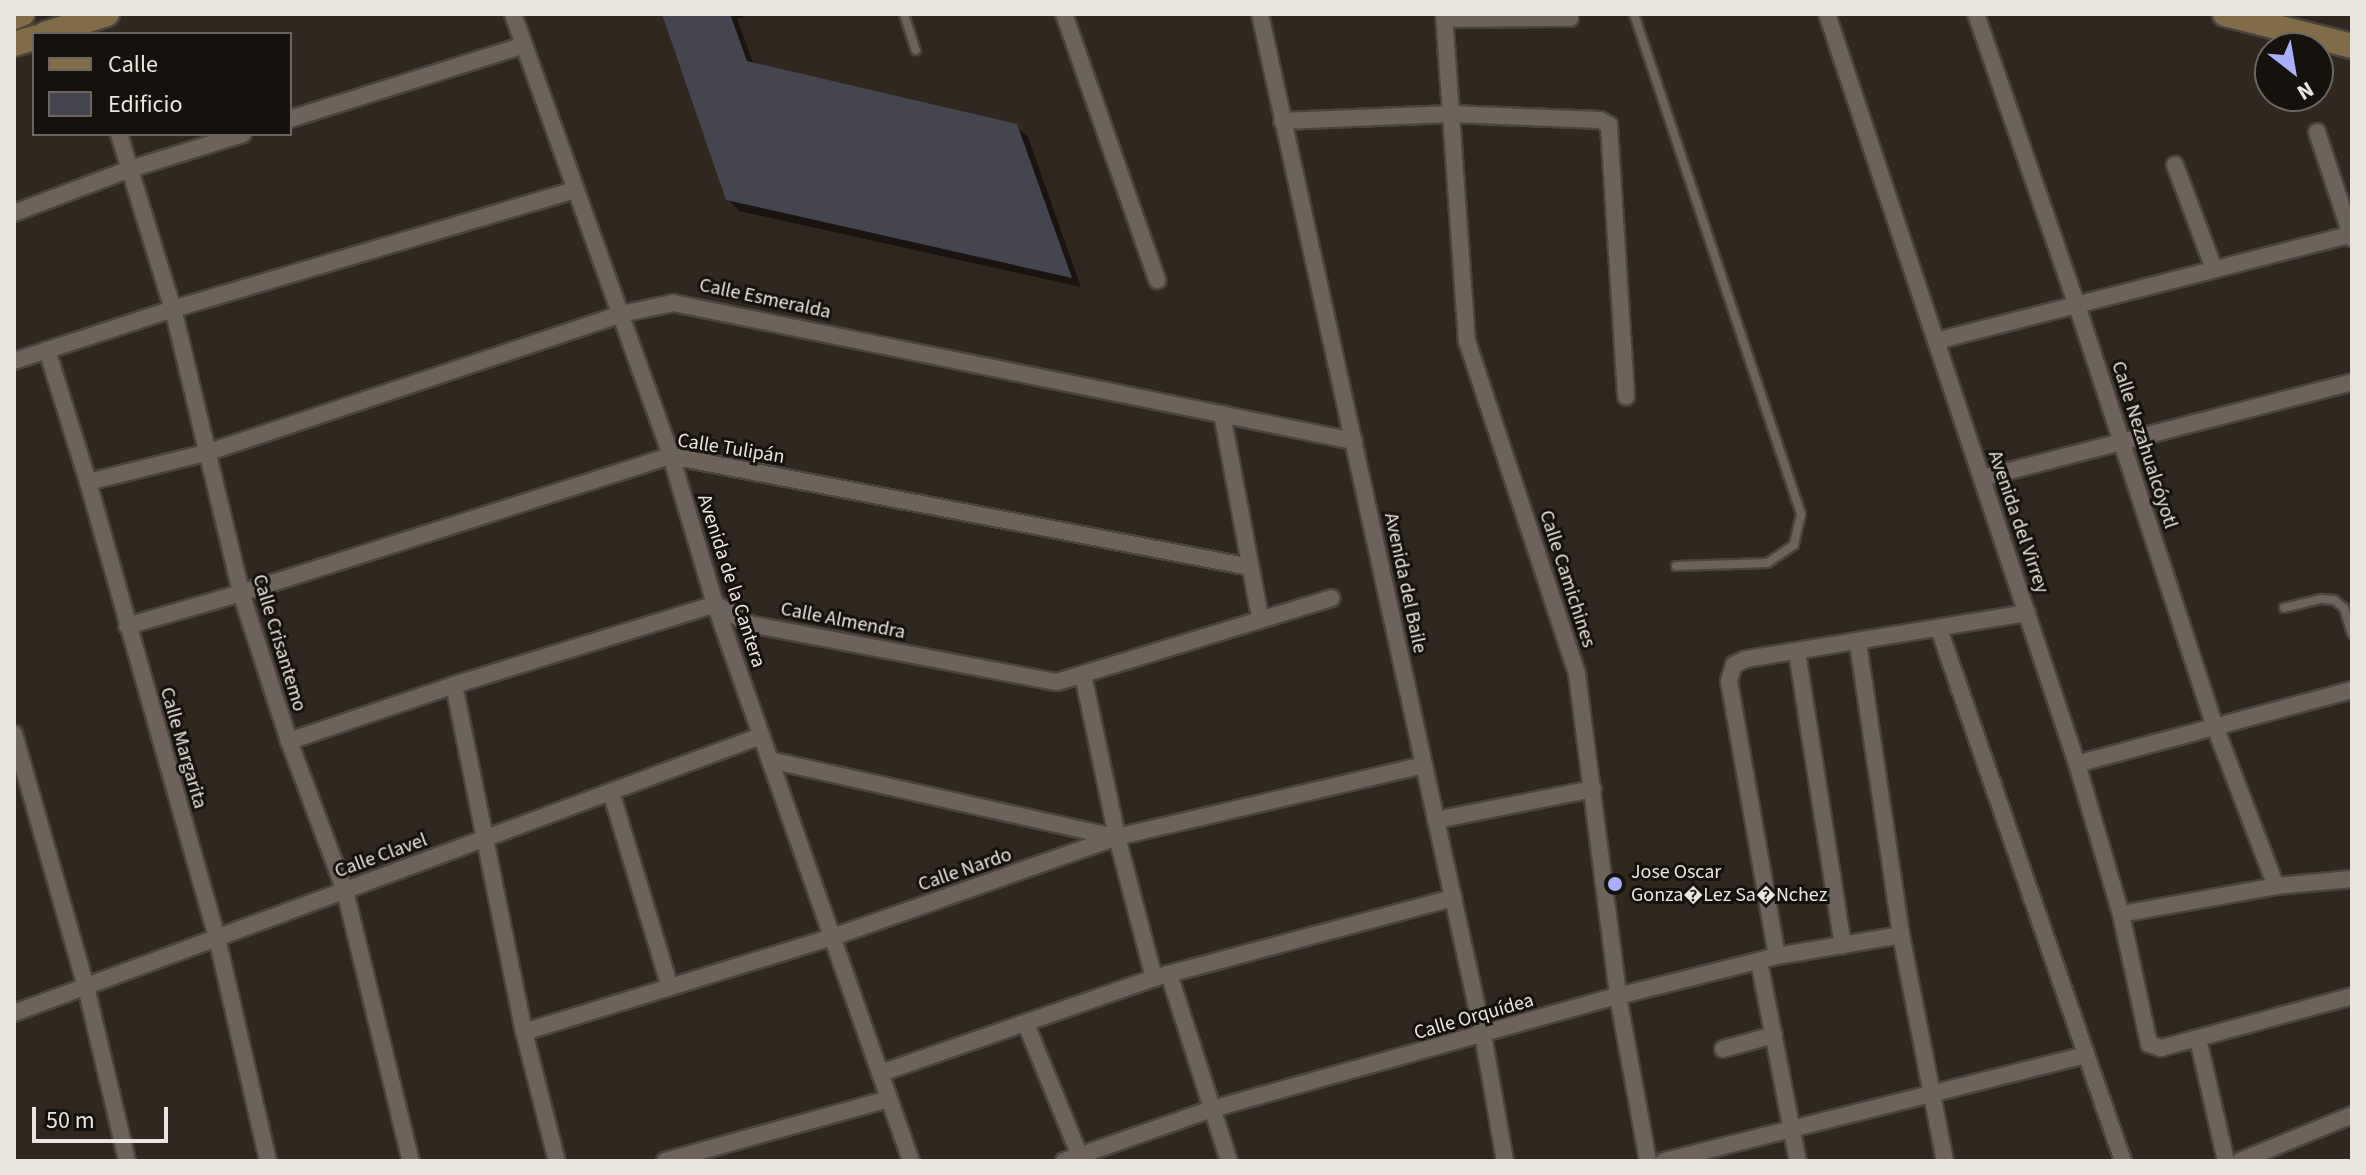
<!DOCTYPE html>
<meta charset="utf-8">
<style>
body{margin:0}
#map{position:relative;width:2366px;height:1175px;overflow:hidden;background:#30271f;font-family:"Source Sans 3",sans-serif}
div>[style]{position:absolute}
.shadow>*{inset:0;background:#0007}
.building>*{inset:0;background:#454550}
.roads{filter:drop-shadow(2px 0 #4b433c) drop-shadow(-2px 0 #4b433c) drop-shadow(0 2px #4b433c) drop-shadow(0 -2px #4b433c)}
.lane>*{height:8px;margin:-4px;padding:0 4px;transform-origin:4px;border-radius:4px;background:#6e635a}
.street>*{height:16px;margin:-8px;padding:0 8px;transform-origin:8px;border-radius:8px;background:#6e635a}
.secondary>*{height:24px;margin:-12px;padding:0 12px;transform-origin:12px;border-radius:12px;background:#816e49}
.dots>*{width:22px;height:22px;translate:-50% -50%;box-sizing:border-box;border:4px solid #15110d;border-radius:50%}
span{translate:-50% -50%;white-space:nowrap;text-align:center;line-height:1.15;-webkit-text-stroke:6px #15110d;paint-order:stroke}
.street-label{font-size:20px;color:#ebe5df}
.poi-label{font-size:20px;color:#ebe5df}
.left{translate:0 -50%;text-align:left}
.frame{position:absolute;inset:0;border:16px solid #ebe5df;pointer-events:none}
.legend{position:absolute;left:32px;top:32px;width:260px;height:104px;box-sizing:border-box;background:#15110d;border:2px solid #6b6661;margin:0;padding:10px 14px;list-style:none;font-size:24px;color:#ebe5df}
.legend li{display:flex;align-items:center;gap:16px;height:40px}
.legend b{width:40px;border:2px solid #6b6661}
.north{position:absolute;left:2254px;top:32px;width:80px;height:80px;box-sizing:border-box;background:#15110d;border:2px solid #6b6661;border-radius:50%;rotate:149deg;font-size:22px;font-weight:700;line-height:32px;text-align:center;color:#ebe5df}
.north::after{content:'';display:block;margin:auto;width:28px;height:36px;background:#abaffb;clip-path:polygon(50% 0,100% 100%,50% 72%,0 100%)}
.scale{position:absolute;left:32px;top:1107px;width:136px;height:36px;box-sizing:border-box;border:4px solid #ebe5df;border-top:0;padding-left:10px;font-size:24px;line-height:28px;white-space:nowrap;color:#ebe5df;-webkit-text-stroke:6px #15110d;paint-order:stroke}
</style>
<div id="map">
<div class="shadow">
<div style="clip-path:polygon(664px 14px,752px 14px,737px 19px,754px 65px,1016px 126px,1028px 137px,1081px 287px,739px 211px,728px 199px)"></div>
</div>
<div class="building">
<div style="clip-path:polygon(662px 14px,730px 14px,747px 61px,1017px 124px,1072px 278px,726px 200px)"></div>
</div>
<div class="roads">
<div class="lane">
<div style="left:904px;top:14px;width:38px;rotate:72deg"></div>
<div style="left:1634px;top:14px;width:527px;rotate:71.53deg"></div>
<div style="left:1801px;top:514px;width:32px;rotate:103deg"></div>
<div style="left:1794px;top:545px;width:32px;rotate:146deg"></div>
<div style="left:1767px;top:563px;width:91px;rotate:178.1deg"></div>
<div style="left:2284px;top:608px;width:38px;rotate:-14deg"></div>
<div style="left:2321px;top:599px;width:13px;rotate:4deg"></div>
<div style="left:2334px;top:600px;width:13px;rotate:39deg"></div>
<div style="left:2344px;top:608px;width:27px;rotate:73deg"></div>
</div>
<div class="street">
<div style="left:513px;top:14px;width:469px;rotate:70.3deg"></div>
<div style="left:671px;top:456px;width:154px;rotate:73.4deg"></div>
<div style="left:715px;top:604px;width:590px;rotate:70.61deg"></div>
<div style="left:1064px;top:14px;width:282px;rotate:70.7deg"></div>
<div style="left:1260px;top:14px;width:1045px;rotate:77.68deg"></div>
<div style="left:1483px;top:1035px;width:128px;rotate:80.1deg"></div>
<div style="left:1444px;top:14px;width:328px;rotate:86deg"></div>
<div style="left:1467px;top:341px;width:351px;rotate:71.7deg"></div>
<div style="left:1577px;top:674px;width:325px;rotate:82.7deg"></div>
<div style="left:1618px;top:996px;width:168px;rotate:79.7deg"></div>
<div style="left:1827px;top:14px;width:791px;rotate:71.57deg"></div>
<div style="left:2077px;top:764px;width:156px;rotate:73.7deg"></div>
<div style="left:2121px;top:914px;width:133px;rotate:77.8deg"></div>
<div style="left:2149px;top:1044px;width:13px;rotate:18deg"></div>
<div style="left:2161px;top:1048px;width:198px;rotate:-15.2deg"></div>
<div style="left:1976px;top:14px;width:308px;rotate:70.9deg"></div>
<div style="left:2077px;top:305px;width:441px;rotate:71.9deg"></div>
<div style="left:2214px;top:724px;width:173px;rotate:69.1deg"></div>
<div style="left:1445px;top:19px;width:125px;rotate:-0.5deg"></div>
<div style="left:290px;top:119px;width:245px;rotate:-17.5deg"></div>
<div style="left:1282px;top:121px;width:169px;rotate:-2.4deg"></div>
<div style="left:1451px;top:114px;width:149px;rotate:2.3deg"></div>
<div style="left:1600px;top:120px;width:10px;rotate:29deg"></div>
<div style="left:1609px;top:125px;width:272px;rotate:86.4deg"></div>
<div style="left:2317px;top:132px;width:112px;rotate:71.7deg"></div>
<div style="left:119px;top:134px;width:183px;rotate:72.9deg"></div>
<div style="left:173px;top:309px;width:292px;rotate:76.5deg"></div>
<div style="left:241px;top:593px;width:156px;rotate:72deg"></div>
<div style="left:289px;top:741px;width:160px;rotate:69.5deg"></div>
<div style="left:345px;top:891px;width:278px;rotate:76.3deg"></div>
<div style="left:2175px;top:165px;width:111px;rotate:69.4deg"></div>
<div style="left:14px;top:213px;width:124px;rotate:-20.8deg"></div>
<div style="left:130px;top:169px;width:118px;rotate:-17.2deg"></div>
<div style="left:1936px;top:341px;width:430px;rotate:-14.4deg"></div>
<div style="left:47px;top:350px;width:138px;rotate:72.7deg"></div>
<div style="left:88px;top:482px;width:474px;rotate:74.2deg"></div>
<div style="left:217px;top:938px;width:229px;rotate:77.1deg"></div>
<div style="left:14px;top:361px;width:167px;rotate:-18.1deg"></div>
<div style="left:173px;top:309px;width:420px;rotate:-16.5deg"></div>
<div style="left:1222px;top:414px;width:207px;rotate:79.4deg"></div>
<div style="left:1982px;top:478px;width:382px;rotate:-14.5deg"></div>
<div style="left:88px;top:482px;width:125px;rotate:-13.9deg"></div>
<div style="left:209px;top:452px;width:434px;rotate:-18.5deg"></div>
<div style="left:621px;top:314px;width:53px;rotate:-11.9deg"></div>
<div style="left:673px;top:303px;width:695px;rotate:11.46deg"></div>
<div style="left:127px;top:626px;width:119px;rotate:-16.1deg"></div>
<div style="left:241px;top:593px;width:451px;rotate:-17.7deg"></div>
<div style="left:671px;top:456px;width:590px;rotate:10.85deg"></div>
<div style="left:1939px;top:629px;width:563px;rotate:70.92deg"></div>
<div style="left:1858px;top:643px;width:295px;rotate:81.6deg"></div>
<div style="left:1901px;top:935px;width:230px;rotate:79deg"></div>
<div style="left:1797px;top:652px;width:297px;rotate:81.1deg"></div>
<div style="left:1083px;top:675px;width:166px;rotate:78.1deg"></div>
<div style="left:1117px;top:837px;width:146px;rotate:75.3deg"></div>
<div style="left:454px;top:685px;width:354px;rotate:78.6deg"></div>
<div style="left:524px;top:1032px;width:133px;rotate:75.7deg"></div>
<div style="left:14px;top:734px;width:263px;rotate:74.1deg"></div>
<div style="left:86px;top:987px;width:179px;rotate:76.7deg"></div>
<div style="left:289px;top:741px;width:174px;rotate:-18.7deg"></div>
<div style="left:454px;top:685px;width:273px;rotate:-17.2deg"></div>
<div style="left:715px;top:604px;width:39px;rotate:30deg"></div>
<div style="left:749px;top:624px;width:313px;rotate:10.7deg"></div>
<div style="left:1057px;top:682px;width:287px;rotate:-17deg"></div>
<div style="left:770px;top:760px;width:353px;rotate:12.6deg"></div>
<div style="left:2077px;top:764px;width:285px;rotate:-15.1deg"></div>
<div style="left:611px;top:792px;width:204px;rotate:73.2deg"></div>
<div style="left:1436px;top:820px;width:160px;rotate:-11.2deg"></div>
<div style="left:2121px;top:914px;width:158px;rotate:-10.2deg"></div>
<div style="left:2276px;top:886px;width:76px;rotate:-5.3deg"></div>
<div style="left:1777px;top:956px;width:279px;rotate:-99.9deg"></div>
<div style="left:1729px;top:681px;width:17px;rotate:-73deg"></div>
<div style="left:1734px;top:665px;width:13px;rotate:-27deg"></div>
<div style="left:1746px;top:659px;width:285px;rotate:-9.3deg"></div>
<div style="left:1759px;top:961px;width:204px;rotate:79deg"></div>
<div style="left:1169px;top:974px;width:196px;rotate:72.2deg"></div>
<div style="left:14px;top:1013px;width:797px;rotate:-20.35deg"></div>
<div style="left:1026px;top:1024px;width:148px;rotate:67.8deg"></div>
<div style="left:524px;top:1032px;width:320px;rotate:-17.1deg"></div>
<div style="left:830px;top:938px;width:304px;rotate:-19.4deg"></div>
<div style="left:1117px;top:837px;width:315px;rotate:-13.2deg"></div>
<div style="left:2198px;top:1039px;width:125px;rotate:77.1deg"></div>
<div style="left:1723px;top:1049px;width:53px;rotate:-15.4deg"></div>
<div style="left:881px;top:1073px;width:289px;rotate:-19.2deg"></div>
<div style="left:1154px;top:978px;width:310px;rotate:-15deg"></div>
<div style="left:665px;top:1161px;width:232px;rotate:-15.5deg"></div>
<div style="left:1064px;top:1161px;width:157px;rotate:-19.4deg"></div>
<div style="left:1212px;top:1109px;width:421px;rotate:-15.6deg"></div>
<div style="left:1618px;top:996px;width:164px;rotate:-14.1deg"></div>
<div style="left:1777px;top:956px;width:126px;rotate:-9.6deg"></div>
<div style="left:1664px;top:1161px;width:434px;rotate:-14.1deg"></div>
<div style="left:2240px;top:1161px;width:121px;rotate:-22.3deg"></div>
</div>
<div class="secondary">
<div style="left:2225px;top:14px;width:131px;rotate:14.1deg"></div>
<div style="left:14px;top:17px;width:9px;rotate:-21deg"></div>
<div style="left:45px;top:34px;width:65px;rotate:-17.9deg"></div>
<div style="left:14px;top:44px;width:21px;rotate:-17deg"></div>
</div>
</div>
<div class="dots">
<div style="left:1615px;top:884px;background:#abaffb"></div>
</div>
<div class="street-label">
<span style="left:765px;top:299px;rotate:12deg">Calle Esmeralda</span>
<span style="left:2144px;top:445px;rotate:72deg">Calle Nezahualcóyotl</span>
<span style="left:731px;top:449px;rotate:9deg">Calle Tulipán</span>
<span style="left:2018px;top:522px;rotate:71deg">Avenida del Virrey</span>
<span style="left:1567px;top:579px;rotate:72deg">Calle Camichines</span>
<span style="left:731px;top:581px;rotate:72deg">Avenida de la Cantera</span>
<span style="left:1405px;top:583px;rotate:78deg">Avenida del Baile</span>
<span style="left:843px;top:621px;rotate:11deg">Calle Almendra</span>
<span style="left:279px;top:643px;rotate:73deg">Calle Crisantemo</span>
<span style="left:183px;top:748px;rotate:74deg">Calle Margarita</span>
<span style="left:381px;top:856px;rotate:-20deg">Calle Clavel</span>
<span style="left:965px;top:870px;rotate:-19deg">Calle Nardo</span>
<span style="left:1474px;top:1017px;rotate:-16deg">Calle Orquídea</span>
</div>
<div class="poi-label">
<span class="left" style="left:1631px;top:884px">Jose Oscar<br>Gonza�Lez Sa�Nchez</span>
</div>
<div class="frame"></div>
<ul class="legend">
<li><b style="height:10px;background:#816e49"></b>Calle</li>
<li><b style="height:22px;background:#454550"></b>Edificio</li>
</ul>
<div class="north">N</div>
<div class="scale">50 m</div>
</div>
